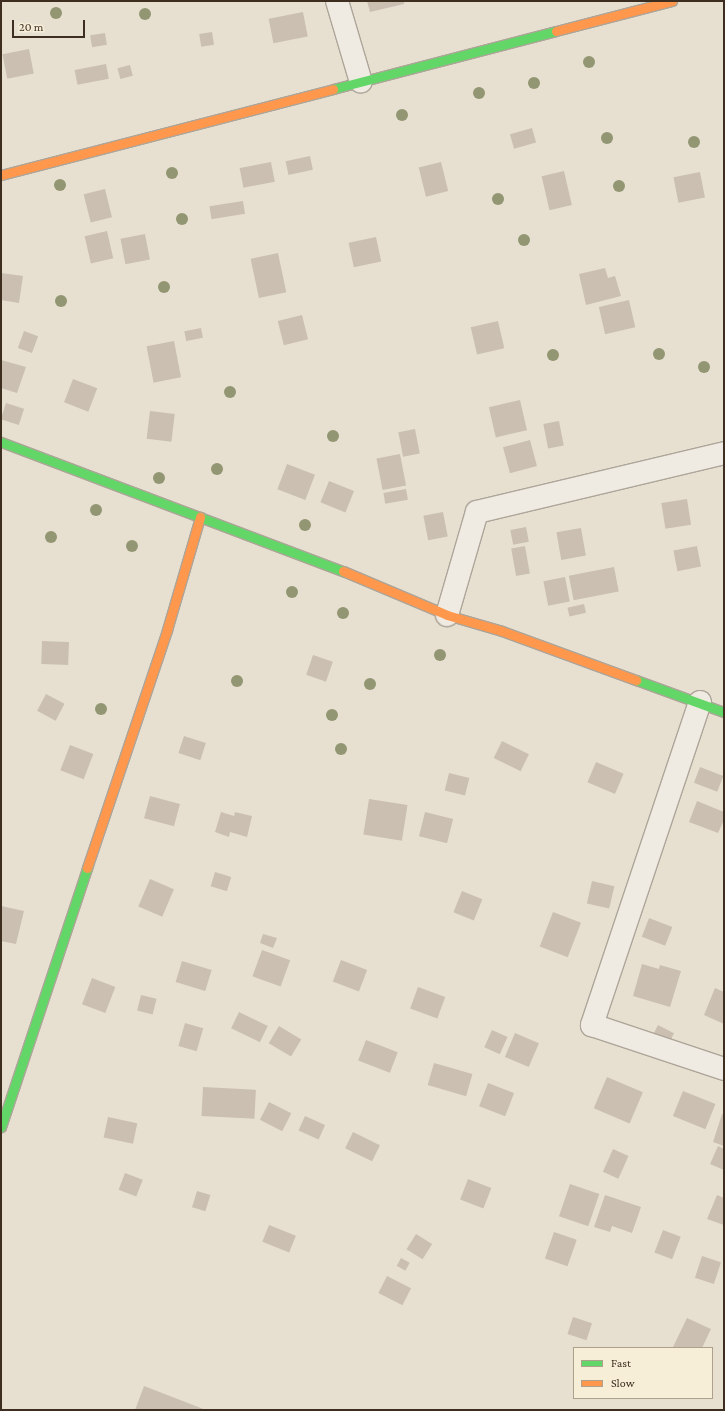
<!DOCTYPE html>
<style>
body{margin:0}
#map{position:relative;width:725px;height:1411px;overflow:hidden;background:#e7e0d1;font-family:"Crimson Pro",serif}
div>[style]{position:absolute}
.building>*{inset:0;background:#cbbfb2;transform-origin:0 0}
.roads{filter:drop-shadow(1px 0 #ada599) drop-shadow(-1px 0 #ada599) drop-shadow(0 1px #ada599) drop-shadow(0 -1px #ada599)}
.street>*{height:22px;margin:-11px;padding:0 11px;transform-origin:11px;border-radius:11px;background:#efebe3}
.fast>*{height:9px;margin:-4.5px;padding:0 4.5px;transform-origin:4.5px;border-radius:4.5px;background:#63d668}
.slow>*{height:9px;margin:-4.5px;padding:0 4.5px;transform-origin:4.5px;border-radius:4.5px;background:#ff974d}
.trees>*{width:12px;height:12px;margin:-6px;border-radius:50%;background:#929673}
span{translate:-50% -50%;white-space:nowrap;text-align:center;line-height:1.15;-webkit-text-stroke:3.5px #f7eed8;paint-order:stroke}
.frame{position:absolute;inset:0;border:2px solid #3d2e20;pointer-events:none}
.legend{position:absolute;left:573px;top:1347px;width:140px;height:52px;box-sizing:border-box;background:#f7eed8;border:1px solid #ada18e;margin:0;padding:5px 7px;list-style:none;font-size:12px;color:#3d2e20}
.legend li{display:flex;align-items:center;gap:8px;height:20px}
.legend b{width:20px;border:1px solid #ada18e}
.scale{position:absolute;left:12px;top:20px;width:73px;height:18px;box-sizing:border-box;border:2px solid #3d2e20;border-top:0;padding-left:5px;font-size:12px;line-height:14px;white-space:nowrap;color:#3d2e20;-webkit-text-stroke:3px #f7eed8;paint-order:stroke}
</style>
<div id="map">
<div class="building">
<div style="clip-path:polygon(367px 1px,404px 1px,404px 4px,370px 12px)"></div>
<div style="left:303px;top:12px;width:25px;height:35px;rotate:79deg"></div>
<div style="left:212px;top:32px;width:13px;height:13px;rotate:81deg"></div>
<div style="left:105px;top:33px;width:12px;height:15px;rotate:81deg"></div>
<div style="left:29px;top:49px;width:25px;height:27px;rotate:79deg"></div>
<div style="left:106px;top:64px;width:15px;height:32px;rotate:79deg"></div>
<div style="left:130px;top:65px;width:11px;height:13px;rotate:75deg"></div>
<div style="left:532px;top:128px;width:15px;height:23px;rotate:74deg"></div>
<div style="left:310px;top:156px;width:14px;height:25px;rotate:78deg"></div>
<div style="left:271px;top:162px;width:20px;height:32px;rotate:79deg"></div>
<div style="left:441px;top:162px;width:30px;height:23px;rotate:76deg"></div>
<div style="left:564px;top:171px;width:35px;height:23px;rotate:77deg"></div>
<div style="left:700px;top:172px;width:26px;height:27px;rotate:79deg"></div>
<div style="left:105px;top:189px;width:29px;height:22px;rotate:76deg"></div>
<div style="left:243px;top:201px;width:13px;height:34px;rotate:81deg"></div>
<div style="left:107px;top:231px;width:28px;height:23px;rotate:77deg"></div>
<div style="left:145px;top:234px;width:26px;height:25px;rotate:79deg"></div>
<div style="left:376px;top:237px;width:25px;height:28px;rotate:78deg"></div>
<div style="left:278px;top:253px;width:40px;height:28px;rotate:78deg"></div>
<div style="clip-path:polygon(605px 268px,608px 278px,615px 276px,621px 296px,586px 305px,579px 274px)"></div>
<div style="clip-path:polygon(1px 273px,23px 276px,19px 303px,1px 300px)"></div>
<div style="left:629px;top:300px;width:28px;height:31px;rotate:77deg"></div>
<div style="left:302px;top:315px;width:25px;height:25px;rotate:76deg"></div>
<div style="left:498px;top:321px;width:28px;height:28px;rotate:77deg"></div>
<div style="left:201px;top:328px;width:10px;height:17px;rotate:79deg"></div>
<div style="left:24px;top:331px;width:15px;height:18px;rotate:20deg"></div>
<div style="left:174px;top:341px;width:37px;height:28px;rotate:79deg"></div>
<div style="clip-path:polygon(1px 360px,26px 367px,17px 393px,1px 388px)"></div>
<div style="left:73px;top:379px;width:26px;height:25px;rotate:21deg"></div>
<div style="left:520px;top:400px;width:31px;height:32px;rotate:77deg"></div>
<div style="left:6px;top:403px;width:19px;height:17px;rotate:18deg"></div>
<div style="left:150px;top:411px;width:25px;height:28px;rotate:7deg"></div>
<div style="left:559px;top:421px;width:25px;height:16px;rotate:79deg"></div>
<div style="left:415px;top:429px;width:25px;height:17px;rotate:79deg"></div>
<div style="left:530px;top:440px;width:27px;height:28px;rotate:75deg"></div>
<div style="left:400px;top:454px;width:32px;height:24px;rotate:79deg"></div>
<div style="left:287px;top:464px;width:30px;height:27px;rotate:21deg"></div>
<div style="left:329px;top:481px;width:27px;height:23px;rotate:22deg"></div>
<div style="left:406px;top:489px;width:11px;height:23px;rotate:80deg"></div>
<div style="left:687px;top:499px;width:26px;height:26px;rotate:81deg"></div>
<div style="left:443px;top:512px;width:25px;height:20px;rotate:79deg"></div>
<div style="left:526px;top:527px;width:15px;height:16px;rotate:79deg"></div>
<div style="left:581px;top:528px;width:28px;height:25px;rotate:80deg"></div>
<div style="left:525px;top:546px;width:28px;height:14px;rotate:80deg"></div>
<div style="left:697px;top:546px;width:21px;height:24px;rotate:79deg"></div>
<div style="left:614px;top:567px;width:25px;height:46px;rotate:79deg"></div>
<div style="left:565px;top:577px;width:25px;height:22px;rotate:79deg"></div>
<div style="left:584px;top:604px;width:9px;height:17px;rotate:77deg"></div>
<div style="left:42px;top:641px;width:27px;height:23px;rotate:2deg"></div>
<div style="left:313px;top:655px;width:21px;height:21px;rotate:19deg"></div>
<div style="left:46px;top:694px;width:21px;height:19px;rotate:28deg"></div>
<div style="left:184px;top:736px;width:23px;height:18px;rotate:18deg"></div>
<div style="left:502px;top:741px;width:30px;height:19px;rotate:26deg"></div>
<div style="left:70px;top:745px;width:25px;height:27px;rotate:21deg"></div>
<div style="left:596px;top:762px;width:30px;height:22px;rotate:23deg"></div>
<div style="left:700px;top:767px;width:25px;height:17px;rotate:21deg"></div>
<div style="left:449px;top:773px;width:21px;height:18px;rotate:14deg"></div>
<div style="left:150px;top:796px;width:31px;height:23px;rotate:15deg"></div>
<div style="left:369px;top:799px;width:39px;height:36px;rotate:9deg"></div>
<div style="clip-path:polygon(697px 801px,724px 812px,724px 820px,718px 833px,689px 822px)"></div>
<div style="clip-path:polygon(221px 812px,234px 816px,235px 812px,252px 816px,247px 837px,230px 832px,229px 837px,215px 832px)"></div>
<div style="left:425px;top:812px;width:29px;height:25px;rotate:14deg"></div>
<div style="left:215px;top:872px;width:17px;height:15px;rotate:17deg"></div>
<div style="left:150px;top:879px;width:26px;height:30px;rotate:23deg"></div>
<div style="left:592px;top:881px;width:23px;height:23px;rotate:13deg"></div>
<div style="left:462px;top:891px;width:22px;height:23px;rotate:22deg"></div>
<div style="clip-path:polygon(1px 906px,24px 911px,16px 944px,1px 941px)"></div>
<div style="left:553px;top:912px;width:30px;height:37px;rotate:21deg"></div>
<div style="left:649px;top:918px;width:25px;height:20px;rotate:21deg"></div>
<div style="clip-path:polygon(263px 934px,277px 938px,273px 948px,260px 943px)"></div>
<div style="left:262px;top:950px;width:30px;height:28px;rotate:20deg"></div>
<div style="left:341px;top:960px;width:28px;height:23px;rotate:21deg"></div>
<div style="left:182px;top:961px;width:31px;height:22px;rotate:17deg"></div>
<div style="clip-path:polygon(642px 964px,659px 969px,660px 965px,681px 971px,670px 1007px,633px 996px)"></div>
<div style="left:92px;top:978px;width:25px;height:28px;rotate:21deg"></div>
<div style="left:418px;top:987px;width:29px;height:23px;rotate:20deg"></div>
<div style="clip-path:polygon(715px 988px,724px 992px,724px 1024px,704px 1015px)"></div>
<div style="left:141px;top:995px;width:16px;height:16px;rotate:14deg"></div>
<div style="left:239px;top:1012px;width:32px;height:18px;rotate:26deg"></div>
<div style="left:185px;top:1023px;width:19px;height:24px;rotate:16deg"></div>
<div style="left:658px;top:1025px;width:18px;height:11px;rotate:27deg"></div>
<div style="left:279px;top:1026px;width:26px;height:20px;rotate:31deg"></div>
<div style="left:492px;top:1030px;width:17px;height:19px;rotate:24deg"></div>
<div style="left:515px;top:1033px;width:26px;height:26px;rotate:23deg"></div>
<div style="left:366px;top:1040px;width:34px;height:22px;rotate:21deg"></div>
<div style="left:434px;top:1063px;width:40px;height:23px;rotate:16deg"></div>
<div style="left:607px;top:1077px;width:39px;height:34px;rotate:23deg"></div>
<div style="left:488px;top:1083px;width:28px;height:25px;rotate:21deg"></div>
<div style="left:203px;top:1087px;width:53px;height:29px;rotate:3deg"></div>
<div style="left:683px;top:1091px;width:35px;height:27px;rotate:22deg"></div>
<div style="left:269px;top:1102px;width:25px;height:20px;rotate:27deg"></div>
<div style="clip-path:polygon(722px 1114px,724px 1115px,724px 1146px,713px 1142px)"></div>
<div style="left:305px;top:1116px;width:22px;height:16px;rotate:24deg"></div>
<div style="left:108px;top:1117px;width:30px;height:21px;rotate:12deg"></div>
<div style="left:353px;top:1132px;width:30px;height:18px;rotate:26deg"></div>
<div style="clip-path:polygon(718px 1146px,724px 1149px,724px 1170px,710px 1164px)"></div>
<div style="left:613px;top:1149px;width:17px;height:25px;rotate:24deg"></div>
<div style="left:125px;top:1173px;width:19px;height:18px;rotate:21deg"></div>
<div style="left:468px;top:1179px;width:25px;height:22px;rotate:21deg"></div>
<div style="left:570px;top:1184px;width:31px;height:34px;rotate:19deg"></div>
<div style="left:197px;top:1191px;width:14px;height:17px;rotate:17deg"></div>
<div style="clip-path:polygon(605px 1195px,641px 1207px,632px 1233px,612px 1226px,610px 1232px,594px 1227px)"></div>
<div style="clip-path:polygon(717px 1195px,724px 1198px,724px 1225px,707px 1219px)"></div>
<div style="left:269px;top:1225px;width:29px;height:18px;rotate:22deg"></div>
<div style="left:663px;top:1230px;width:19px;height:24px;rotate:21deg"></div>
<div style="left:554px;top:1232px;width:24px;height:28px;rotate:19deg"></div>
<div style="left:416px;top:1234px;width:19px;height:18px;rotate:32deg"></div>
<div style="left:702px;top:1256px;width:20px;height:23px;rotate:18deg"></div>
<div style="left:401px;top:1258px;width:10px;height:9px;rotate:29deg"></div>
<div style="left:387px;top:1276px;width:27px;height:19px;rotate:27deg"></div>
<div style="left:573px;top:1317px;width:20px;height:18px;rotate:18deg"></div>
<div style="clip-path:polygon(687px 1318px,711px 1329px,702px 1348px,673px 1347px)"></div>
<div style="clip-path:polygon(144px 1386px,206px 1410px,135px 1410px)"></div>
</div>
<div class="roads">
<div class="street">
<div style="left:337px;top:1px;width:84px;rotate:73.5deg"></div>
<div style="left:447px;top:615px;width:107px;rotate:-73.8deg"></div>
<div style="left:477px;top:512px;width:254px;rotate:-13.4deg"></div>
<div style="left:700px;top:702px;width:341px;rotate:108.5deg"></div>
<div style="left:592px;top:1025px;width:139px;rotate:18.4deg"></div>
</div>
<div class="fast">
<div style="left:333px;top:89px;width:230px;rotate:-14.6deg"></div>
<div style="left:1px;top:442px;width:366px;rotate:20.7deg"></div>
<div style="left:636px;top:680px;width:94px;rotate:20deg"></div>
<div style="left:1px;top:1127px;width:273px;rotate:-71.6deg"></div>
</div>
<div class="slow">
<div style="left:556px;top:31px;width:120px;rotate:-14.5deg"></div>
<div style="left:1px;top:175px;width:343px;rotate:-14.5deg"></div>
<div style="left:343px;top:571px;width:113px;rotate:22.9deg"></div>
<div style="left:447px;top:615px;width:57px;rotate:16.2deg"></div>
<div style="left:502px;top:631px;width:143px;rotate:20.1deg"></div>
<div style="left:87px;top:868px;width:251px;rotate:-71.4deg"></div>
<div style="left:167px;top:630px;width:118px;rotate:-73.7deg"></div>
</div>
</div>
<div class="trees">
<div style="left:56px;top:13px"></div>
<div style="left:145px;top:14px"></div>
<div style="left:589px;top:62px"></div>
<div style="left:534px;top:83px"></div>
<div style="left:479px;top:93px"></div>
<div style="left:402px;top:115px"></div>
<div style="left:607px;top:138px"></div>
<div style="left:694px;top:142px"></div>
<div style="left:172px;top:173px"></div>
<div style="left:60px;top:185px"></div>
<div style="left:619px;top:186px"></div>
<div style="left:498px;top:199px"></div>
<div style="left:182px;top:219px"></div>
<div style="left:524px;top:240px"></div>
<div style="left:164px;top:287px"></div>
<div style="left:61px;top:301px"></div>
<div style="left:659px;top:354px"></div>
<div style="left:553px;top:355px"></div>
<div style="left:704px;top:367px"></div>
<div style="left:230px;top:392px"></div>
<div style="left:333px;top:436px"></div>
<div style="left:217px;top:469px"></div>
<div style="left:159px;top:478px"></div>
<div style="left:96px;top:510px"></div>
<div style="left:305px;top:525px"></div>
<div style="left:51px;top:537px"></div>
<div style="left:132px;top:546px"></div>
<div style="left:292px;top:592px"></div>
<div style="left:343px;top:613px"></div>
<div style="left:440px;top:655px"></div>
<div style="left:237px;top:681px"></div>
<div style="left:370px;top:684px"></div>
<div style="left:101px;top:709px"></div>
<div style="left:332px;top:715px"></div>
<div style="left:341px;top:749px"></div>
</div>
<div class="frame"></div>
<ul class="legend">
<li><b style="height:5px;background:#63d668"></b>Fast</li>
<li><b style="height:5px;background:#ff974d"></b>Slow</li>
</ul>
<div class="scale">20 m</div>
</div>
